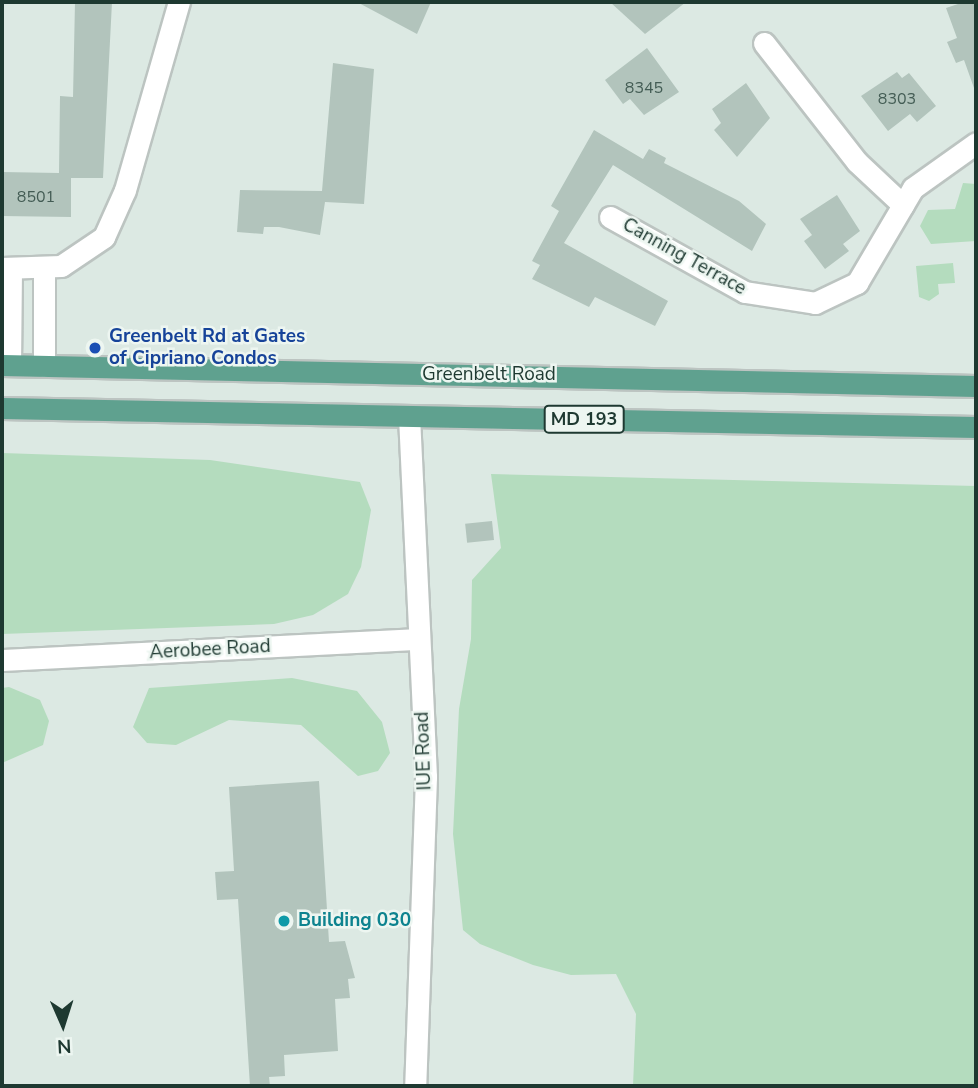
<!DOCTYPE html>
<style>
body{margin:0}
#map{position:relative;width:978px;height:1088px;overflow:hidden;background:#dce9e3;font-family:"Nunito Sans",sans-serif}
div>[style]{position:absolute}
.green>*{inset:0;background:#b4dcbe}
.building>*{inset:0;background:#b2c4bc;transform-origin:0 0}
.roads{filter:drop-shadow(2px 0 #bcc4c1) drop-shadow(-2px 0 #bcc4c1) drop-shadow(0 2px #bcc4c1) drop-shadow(0 -2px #bcc4c1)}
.minor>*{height:21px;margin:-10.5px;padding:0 10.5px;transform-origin:10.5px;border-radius:10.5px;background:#fff}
.major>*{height:21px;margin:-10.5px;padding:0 10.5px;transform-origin:10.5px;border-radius:10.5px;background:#5fa18f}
.dots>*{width:19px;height:19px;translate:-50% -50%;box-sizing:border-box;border:4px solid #edf6f1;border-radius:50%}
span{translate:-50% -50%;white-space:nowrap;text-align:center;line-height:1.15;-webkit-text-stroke:5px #edf6f1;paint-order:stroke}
.number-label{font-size:16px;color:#435c54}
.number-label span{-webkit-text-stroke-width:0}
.shield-label span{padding:2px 5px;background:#edf6f1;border:2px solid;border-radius:5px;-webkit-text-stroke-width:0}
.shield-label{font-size:18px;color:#1e3931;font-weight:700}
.street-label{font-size:19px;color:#1e3931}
.transit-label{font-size:19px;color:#164399;font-weight:700}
.left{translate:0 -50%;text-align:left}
.culture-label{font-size:19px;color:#0d838f;font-weight:700}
.frame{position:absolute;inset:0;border:4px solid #1e3931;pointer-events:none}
.north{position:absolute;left:28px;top:990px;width:70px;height:70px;-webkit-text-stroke:5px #edf6f1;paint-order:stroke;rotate:177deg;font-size:19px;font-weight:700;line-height:28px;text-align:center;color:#1e3931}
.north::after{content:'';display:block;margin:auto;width:24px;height:32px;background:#1e3931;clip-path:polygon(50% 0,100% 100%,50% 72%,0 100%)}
</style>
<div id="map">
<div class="green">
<div style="clip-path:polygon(963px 183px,976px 184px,976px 241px,931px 244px,920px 226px,928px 210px,955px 209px)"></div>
<div style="clip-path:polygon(953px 263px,955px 283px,938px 284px,939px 294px,929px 301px,919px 297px,916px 266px)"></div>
<div style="clip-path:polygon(2px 453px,210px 460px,360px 482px,371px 510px,361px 567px,348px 594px,313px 615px,274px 624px,2px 634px)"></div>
<div style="clip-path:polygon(491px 474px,976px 486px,976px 1086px,633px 1086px,636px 1014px,616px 974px,571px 975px,533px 965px,480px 944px,463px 930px,453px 834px,459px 709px,471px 639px,472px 580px,501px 548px)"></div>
<div style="clip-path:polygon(292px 678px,357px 691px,382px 722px,390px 753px,378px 771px,358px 776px,301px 725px,229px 720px,176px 745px,147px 743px,133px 727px,149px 688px)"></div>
<div style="clip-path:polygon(9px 687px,40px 700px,49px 721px,43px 745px,2px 763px,2px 688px)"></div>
</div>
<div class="building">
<div style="clip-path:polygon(75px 2px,112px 2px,103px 178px,71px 178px,71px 217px,2px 216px,2px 172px,59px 173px,60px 96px,73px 97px)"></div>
<div style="clip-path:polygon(357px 2px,431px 2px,417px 34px)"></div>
<div style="clip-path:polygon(610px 2px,686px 2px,645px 34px)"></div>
<div style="clip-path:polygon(964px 2px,976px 2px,974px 88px,964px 60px,956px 63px,947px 42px,957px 38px,946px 8px)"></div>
<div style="clip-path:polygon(647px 48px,679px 92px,644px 115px,630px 99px,623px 104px,605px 80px)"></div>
<div style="clip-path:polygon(333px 63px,374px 69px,364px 204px,325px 202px,320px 235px,279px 227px,264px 227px,263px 234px,237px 232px,240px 190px,322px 191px)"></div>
<div style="clip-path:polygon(897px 72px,902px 78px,909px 73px,936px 106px,917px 122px,910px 114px,888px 131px,861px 96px)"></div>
<div style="clip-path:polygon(746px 83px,770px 118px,737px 157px,714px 130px,721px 123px,712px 109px)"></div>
<div style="clip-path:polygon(594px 130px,643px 159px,649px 149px,666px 158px,664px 163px,739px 201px,766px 224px,752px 251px,613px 165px,564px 243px,668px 301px,655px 326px,595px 297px,589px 307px,532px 279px,540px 265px,532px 261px,559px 211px,551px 206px)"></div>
<div style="clip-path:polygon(837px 195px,860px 231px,843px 244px,849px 251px,825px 269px,804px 241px,812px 235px,800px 219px)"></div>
<div style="left:492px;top:521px;width:19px;height:27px;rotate:84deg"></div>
<div style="clip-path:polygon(319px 781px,329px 942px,345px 941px,355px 978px,348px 979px,350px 998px,335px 999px,338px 1051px,284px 1055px,285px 1076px,269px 1077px,270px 1086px,250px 1086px,238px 899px,217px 900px,215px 872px,234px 871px,229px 787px)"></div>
</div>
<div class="roads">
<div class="minor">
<div style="left:764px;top:43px;width:151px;rotate:52deg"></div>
<div style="left:857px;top:162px;width:63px;rotate:43.1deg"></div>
<div style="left:610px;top:217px;width:154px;rotate:29.1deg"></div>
<div style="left:745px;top:292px;width:71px;rotate:8.9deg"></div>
<div style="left:815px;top:303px;width:47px;rotate:-25.5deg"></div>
<div style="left:857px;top:283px;width:110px;rotate:-59.5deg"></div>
<div style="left:913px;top:188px;width:77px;rotate:-35.5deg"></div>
<div style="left:2px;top:268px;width:59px;rotate:-1.9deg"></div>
<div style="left:61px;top:266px;width:52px;rotate:-34deg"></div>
<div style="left:104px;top:237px;width:51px;rotate:-65.9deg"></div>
<div style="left:125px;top:190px;width:196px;rotate:-74deg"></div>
<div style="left:44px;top:270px;width:96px;rotate:90deg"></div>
<div style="left:10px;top:365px;width:94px;rotate:-89.4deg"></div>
<div style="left:409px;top:416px;width:361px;rotate:87.3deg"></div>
<div style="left:426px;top:777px;width:309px;rotate:92deg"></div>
<div style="left:2px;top:660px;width:417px;rotate:-2.9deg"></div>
</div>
<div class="major">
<div style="left:2px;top:365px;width:974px;rotate:1.24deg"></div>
<div style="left:2px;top:408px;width:974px;rotate:1.12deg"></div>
</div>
</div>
<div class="dots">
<div style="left:95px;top:348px;background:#1a4fb4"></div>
<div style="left:284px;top:921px;background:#0f9aa8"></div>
</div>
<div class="number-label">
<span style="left:644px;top:88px">8345</span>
<span style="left:897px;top:99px">8303</span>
<span style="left:36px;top:197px">8501</span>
</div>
<div class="shield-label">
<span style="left:584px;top:419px">MD 193</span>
</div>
<div class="street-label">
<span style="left:684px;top:257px;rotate:29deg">Canning Terrace</span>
<span style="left:489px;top:375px">Greenbelt Road</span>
<span style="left:210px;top:650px;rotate:-3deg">Aerobee Road</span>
<span style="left:424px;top:751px;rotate:-92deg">IUE Road</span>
</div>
<div class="transit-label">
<span class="left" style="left:109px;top:348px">Greenbelt Rd at Gates<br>of Cipriano Condos</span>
</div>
<div class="culture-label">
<span class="left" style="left:298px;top:921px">Building 030</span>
</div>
<div class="frame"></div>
<div class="north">N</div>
</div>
